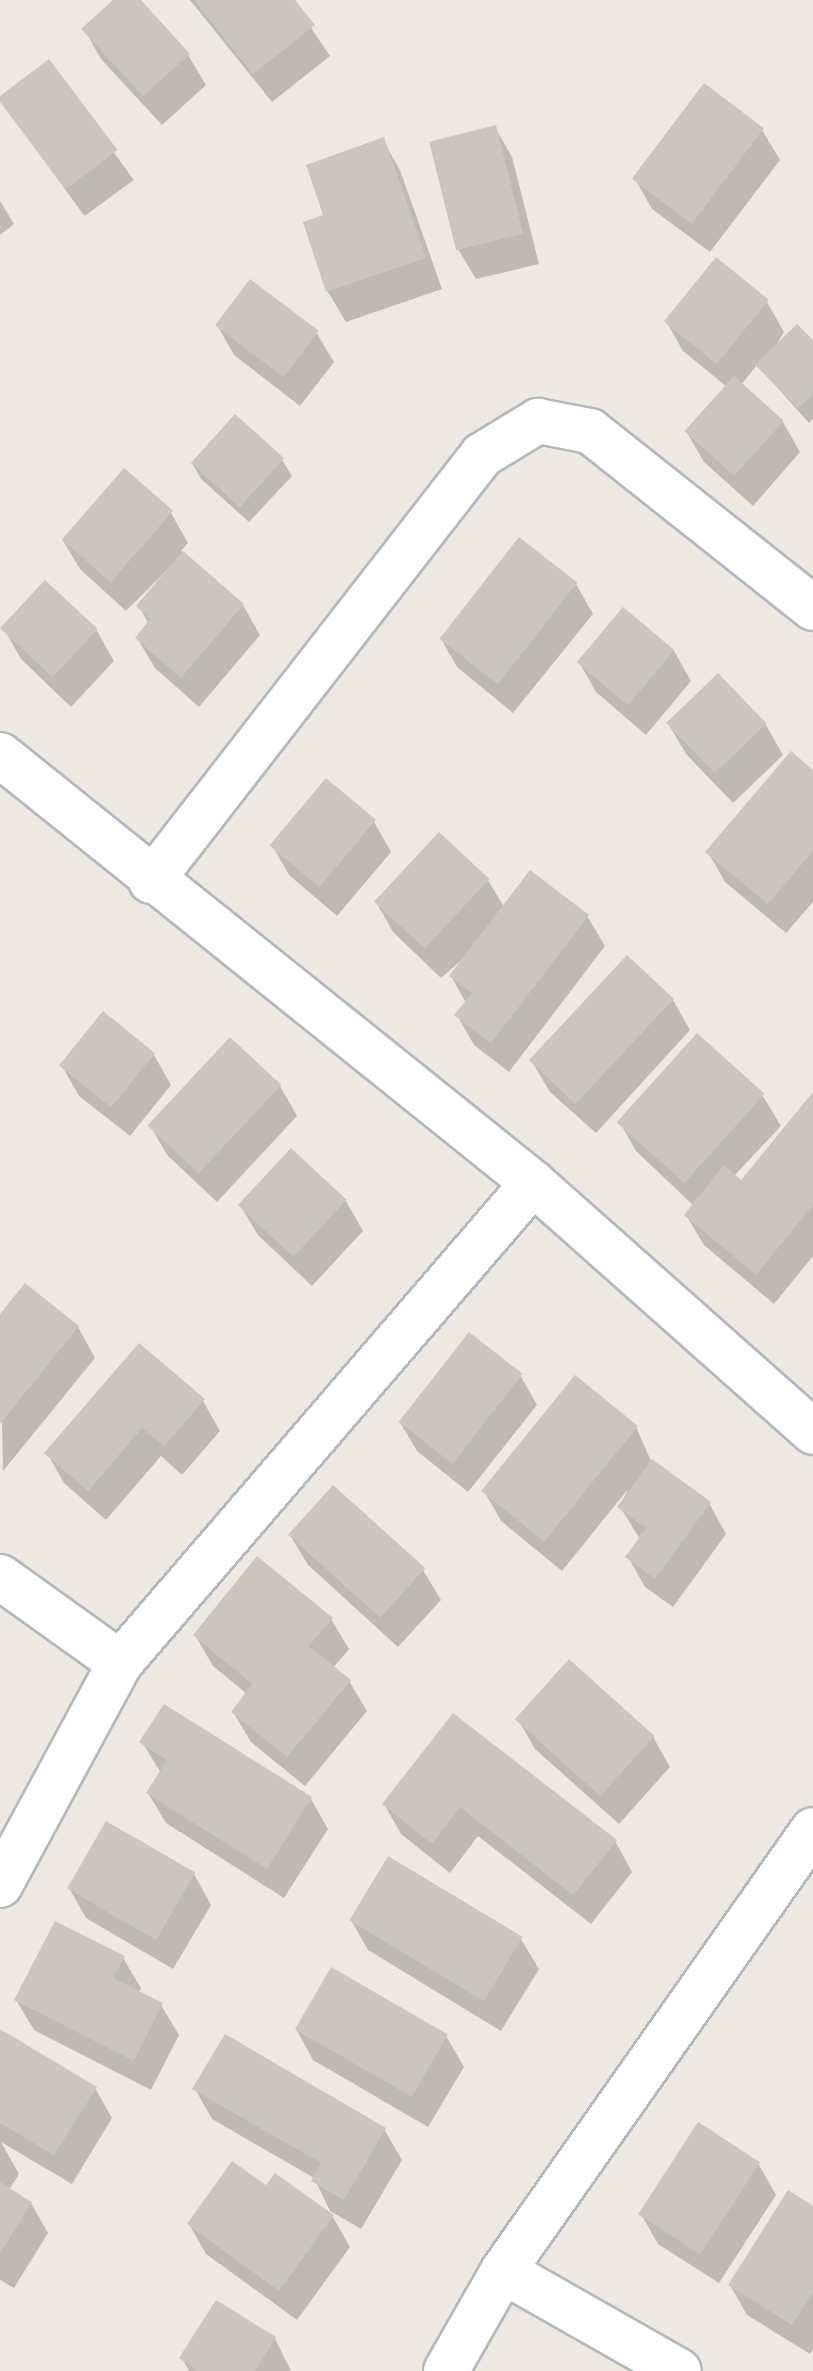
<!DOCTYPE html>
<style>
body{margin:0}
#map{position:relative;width:813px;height:2371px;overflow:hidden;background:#eee9e0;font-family:"Titillium Web",sans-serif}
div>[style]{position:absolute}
.shadow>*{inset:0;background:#0003;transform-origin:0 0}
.building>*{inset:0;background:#cbc5bf;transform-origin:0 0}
.roads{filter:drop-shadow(2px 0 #b3b8bc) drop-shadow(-2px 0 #b3b8bc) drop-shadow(0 2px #b3b8bc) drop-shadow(0 -2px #b3b8bc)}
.minor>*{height:44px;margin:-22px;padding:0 22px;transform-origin:22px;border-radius:22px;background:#fff}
span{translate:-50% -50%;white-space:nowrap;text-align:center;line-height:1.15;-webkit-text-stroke:6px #fff;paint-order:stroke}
</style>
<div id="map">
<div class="shadow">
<div style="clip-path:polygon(116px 0,138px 0,188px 55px,206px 85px,162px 125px,101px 59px,84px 29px)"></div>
<div style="clip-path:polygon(190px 0,292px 0,330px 56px,272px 102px)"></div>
<div style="left:48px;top:62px;width:146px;height:61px;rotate:54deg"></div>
<div style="clip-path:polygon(495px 127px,512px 157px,539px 264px,476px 279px,458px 249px)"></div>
<div style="clip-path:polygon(762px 130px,780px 160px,710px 252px,652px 209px,635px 179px)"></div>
<div style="clip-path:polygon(383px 140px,400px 170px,442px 289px,346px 322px,328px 292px,305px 224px,325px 216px)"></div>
<div style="clip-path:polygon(0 201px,14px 224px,0 235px)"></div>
<div style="clip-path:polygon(767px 302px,784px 332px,773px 351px,813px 343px,813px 419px,809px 423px,757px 365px,741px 385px,783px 422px,800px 452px,753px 506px,704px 462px,686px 431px,727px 387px,683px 351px,666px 321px)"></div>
<div style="clip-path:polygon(217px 325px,316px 332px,334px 362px,300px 406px,234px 355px)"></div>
<div style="clip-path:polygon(282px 460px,292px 476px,249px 522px,201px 479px,192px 463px)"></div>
<div style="clip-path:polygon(171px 513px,188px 543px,181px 551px,243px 605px,260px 635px,199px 707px,155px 668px,137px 638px,148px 623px,139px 606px,183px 554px,126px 611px,80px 569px,62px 539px)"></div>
<div style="clip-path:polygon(45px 583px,97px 631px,114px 661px,71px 707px,21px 659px,4px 629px)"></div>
<div style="clip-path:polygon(576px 584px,593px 614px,513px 713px,457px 667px,440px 637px)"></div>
<div style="clip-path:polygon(674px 651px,691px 681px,646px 735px,596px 692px,579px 662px)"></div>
<div style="clip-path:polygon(718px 676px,766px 725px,783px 755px,733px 803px,686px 754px,668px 723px)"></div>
<div style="clip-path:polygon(813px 773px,813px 902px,786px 933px,725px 882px,708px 852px)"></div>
<div style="clip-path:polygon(374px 822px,391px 852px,337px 916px,289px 875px,272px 845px)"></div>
<div style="clip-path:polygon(488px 880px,504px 907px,587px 916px,605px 946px,509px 1072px,474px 1045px,457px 1015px,466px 1003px,451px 976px,466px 956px,441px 978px,393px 932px,376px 902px)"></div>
<div style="clip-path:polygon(673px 1000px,690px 1030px,596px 1133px,550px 1092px,532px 1062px)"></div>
<div style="clip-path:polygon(103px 1014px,154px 1055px,171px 1085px,130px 1136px,79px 1096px,62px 1066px)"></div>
<div style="clip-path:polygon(280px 1086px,297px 1116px,217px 1202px,167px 1155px,150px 1125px)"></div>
<div style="clip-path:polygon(763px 1096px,781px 1126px,734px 1176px,742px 1183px,813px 1096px,813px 1256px,774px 1304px,704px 1245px,686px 1215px,694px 1206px,636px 1151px,619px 1121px)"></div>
<div style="clip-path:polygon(291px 1151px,346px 1201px,363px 1231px,312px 1286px,258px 1235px,240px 1205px)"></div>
<div style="clip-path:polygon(0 1317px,78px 1327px,95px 1358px,3px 1471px)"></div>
<div style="clip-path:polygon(520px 1375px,537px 1405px,468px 1492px,417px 1451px,399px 1421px)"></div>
<div style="clip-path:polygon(203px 1401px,220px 1431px,182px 1475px,161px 1456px,106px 1520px,64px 1483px,47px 1453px)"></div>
<div style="clip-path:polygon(636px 1427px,651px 1461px,709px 1503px,726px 1534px,673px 1607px,645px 1587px,628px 1557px,640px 1539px,620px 1507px,628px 1489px,562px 1571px,501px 1521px,484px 1491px)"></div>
<div style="clip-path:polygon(290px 1535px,423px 1570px,441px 1600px,398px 1647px,308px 1565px)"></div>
<div style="clip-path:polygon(331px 1619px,349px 1649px,333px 1668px,349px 1681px,367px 1711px,305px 1786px,251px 1742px,233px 1712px,247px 1694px,213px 1666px,195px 1635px)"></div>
<div style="clip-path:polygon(454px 1716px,615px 1841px,632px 1872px,591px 1924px,478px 1836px,450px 1873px,401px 1834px,384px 1804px)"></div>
<div style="clip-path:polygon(518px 1719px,653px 1737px,670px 1767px,619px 1824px,535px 1749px)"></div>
<div style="clip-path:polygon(142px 1742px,311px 1799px,328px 1829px,284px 1898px,166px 1823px,148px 1793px,161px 1773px)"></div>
<div style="clip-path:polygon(194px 1874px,211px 1905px,173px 1969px,86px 1918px,69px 1888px)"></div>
<div style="clip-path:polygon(351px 1920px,521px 1939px,539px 1969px,501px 2031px,368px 1950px)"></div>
<div style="clip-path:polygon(123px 1958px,141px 1988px,138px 1993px,161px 2005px,179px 2035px,151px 2090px,34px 2030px,16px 2000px)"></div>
<div style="clip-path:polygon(296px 2029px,446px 2036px,464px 2067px,428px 2127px,313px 2060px)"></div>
<div style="clip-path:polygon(0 2031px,95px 2088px,112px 2118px,72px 2184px,1px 2142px,19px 2174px,9px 2190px,31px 2203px,48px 2233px,14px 2288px,0 2280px)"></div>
<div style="clip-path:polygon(195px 2089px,384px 2129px,402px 2160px,361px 2229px,330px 2211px,314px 2178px,212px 2119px)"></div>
<div style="clip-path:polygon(699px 2125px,759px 2165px,776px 2195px,719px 2283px,658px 2244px,641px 2214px)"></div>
<div style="clip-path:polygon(266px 2188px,333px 2217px,350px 2247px,297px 2320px,206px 2254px,189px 2224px)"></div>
<div style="clip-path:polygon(813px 2208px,813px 2349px,810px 2354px,747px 2315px,730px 2285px)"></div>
<div style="clip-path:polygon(275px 2339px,291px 2371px,189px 2371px,182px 2358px)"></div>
</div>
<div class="building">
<div style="clip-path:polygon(113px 0,141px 0,190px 54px,143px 96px,81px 29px)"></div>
<div style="clip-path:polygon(194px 0,295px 0,315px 25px,253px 74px)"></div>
<div style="left:49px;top:59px;width:114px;height:65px;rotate:53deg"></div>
<div style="left:704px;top:83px;width:75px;height:120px;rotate:37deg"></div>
<div style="left:496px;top:125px;width:112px;height:69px;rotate:76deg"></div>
<div style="clip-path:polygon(384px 137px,426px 258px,326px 292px,303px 222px,323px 215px,306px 165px)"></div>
<div style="left:716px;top:257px;width:68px;height:83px;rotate:39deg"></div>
<div style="left:250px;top:279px;width:86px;height:58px;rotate:37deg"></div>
<div style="clip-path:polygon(797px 324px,813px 340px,813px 394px,798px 408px,755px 365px)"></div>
<div style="left:734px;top:376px;width:67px;height:74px;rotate:42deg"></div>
<div style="left:235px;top:414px;width:66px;height:66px;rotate:42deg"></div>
<div style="left:124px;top:468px;width:65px;height:95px;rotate:41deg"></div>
<div style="left:519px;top:537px;width:74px;height:129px;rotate:38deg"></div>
<div style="clip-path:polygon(183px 551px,244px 604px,181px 678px,135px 638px,150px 619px,136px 606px)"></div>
<div style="left:45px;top:580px;width:72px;height:66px;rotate:43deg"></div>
<div style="left:623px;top:607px;width:67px;height:72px;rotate:40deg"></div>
<div style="left:718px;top:673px;width:70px;height:72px;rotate:46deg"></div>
<div style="clip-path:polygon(791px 751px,813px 770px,813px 851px,768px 904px,705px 852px)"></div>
<div style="left:326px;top:778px;width:65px;height:88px;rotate:40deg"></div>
<div style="left:439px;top:832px;width:69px;height:95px;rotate:43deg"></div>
<div style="clip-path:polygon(530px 870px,589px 915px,491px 1043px,454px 1015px,472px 993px,449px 976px)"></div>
<div style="left:627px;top:955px;width:64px;height:144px;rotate:43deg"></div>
<div style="left:103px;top:1011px;width:67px;height:70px;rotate:39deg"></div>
<div style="left:697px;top:1033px;width:91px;height:120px;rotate:42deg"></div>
<div style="left:230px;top:1037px;width:70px;height:121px;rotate:43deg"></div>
<div style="clip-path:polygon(813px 1092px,813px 1205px,756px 1275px,684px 1215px,724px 1165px,741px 1180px)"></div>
<div style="left:291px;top:1148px;width:76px;height:78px;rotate:43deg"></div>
<div style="clip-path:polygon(25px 1283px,79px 1326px,0 1424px,0 1314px)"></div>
<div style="left:469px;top:1332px;width:68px;height:114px;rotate:38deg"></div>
<div style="clip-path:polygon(139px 1343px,205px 1399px,164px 1446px,142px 1428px,88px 1491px,44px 1453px)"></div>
<div style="left:575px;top:1375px;width:81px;height:149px;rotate:39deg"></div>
<div style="clip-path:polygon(652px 1459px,711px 1502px,655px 1579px,625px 1557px,646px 1528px,617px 1507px)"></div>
<div style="left:333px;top:1485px;width:124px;height:67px;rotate:42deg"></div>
<div style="clip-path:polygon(257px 1556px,333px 1618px,309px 1646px,351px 1680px,287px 1757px,231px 1712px,252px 1684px,193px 1635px)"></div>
<div style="left:569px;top:1659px;width:115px;height:81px;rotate:42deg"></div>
<div style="clip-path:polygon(164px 1704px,312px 1797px,267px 1869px,146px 1793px,167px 1760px,139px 1742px)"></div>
<div style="clip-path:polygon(453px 1713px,617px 1840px,573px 1895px,460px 1807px,432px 1844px,382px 1804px)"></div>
<div style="left:106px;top:1821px;width:103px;height:78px;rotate:30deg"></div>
<div style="left:388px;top:1856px;width:157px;height:75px;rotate:31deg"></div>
<div style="clip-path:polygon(55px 1921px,125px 1956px,113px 1978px,163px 2003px,134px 2061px,14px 2000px)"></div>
<div style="left:331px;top:1967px;width:135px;height:72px;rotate:30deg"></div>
<div style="clip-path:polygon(0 2029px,97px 2087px,54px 2155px,0 2123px)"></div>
<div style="clip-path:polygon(225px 2034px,386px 2128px,344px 2200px,311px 2181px,321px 2163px,192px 2089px)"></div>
<div style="left:698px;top:2122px;width:74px;height:110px;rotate:33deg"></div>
<div style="clip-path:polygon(232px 2161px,266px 2185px,275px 2173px,334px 2215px,279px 2291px,187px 2224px)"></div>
<div style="clip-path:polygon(0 2182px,32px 2202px,0 2253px)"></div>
<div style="clip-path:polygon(788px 2190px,813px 2206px,813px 2292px,792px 2325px,728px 2285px)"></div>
<div style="clip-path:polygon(216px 2300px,276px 2337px,255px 2371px,199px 2371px,179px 2358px)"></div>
</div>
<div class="roads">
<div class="minor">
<div style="left:0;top:755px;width:684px;rotate:38.76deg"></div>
<div style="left:533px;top:1183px;width:375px;rotate:41.6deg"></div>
<div style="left:151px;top:881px;width:539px;rotate:-52.15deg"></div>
<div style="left:482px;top:455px;width:66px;rotate:-31.3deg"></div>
<div style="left:538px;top:421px;width:53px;rotate:10.9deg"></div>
<div style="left:590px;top:431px;width:285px;rotate:38.4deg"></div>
<div style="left:0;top:1577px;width:148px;rotate:35.6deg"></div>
<div style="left:0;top:1885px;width:252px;rotate:-61.6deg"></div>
<div style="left:120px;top:1663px;width:633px;rotate:-49.29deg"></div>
<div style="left:503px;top:2271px;width:202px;rotate:29.6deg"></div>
<div style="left:446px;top:2371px;width:115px;rotate:-60.3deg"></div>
<div style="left:503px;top:2271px;width:539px;rotate:-54.89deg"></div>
</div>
</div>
</div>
